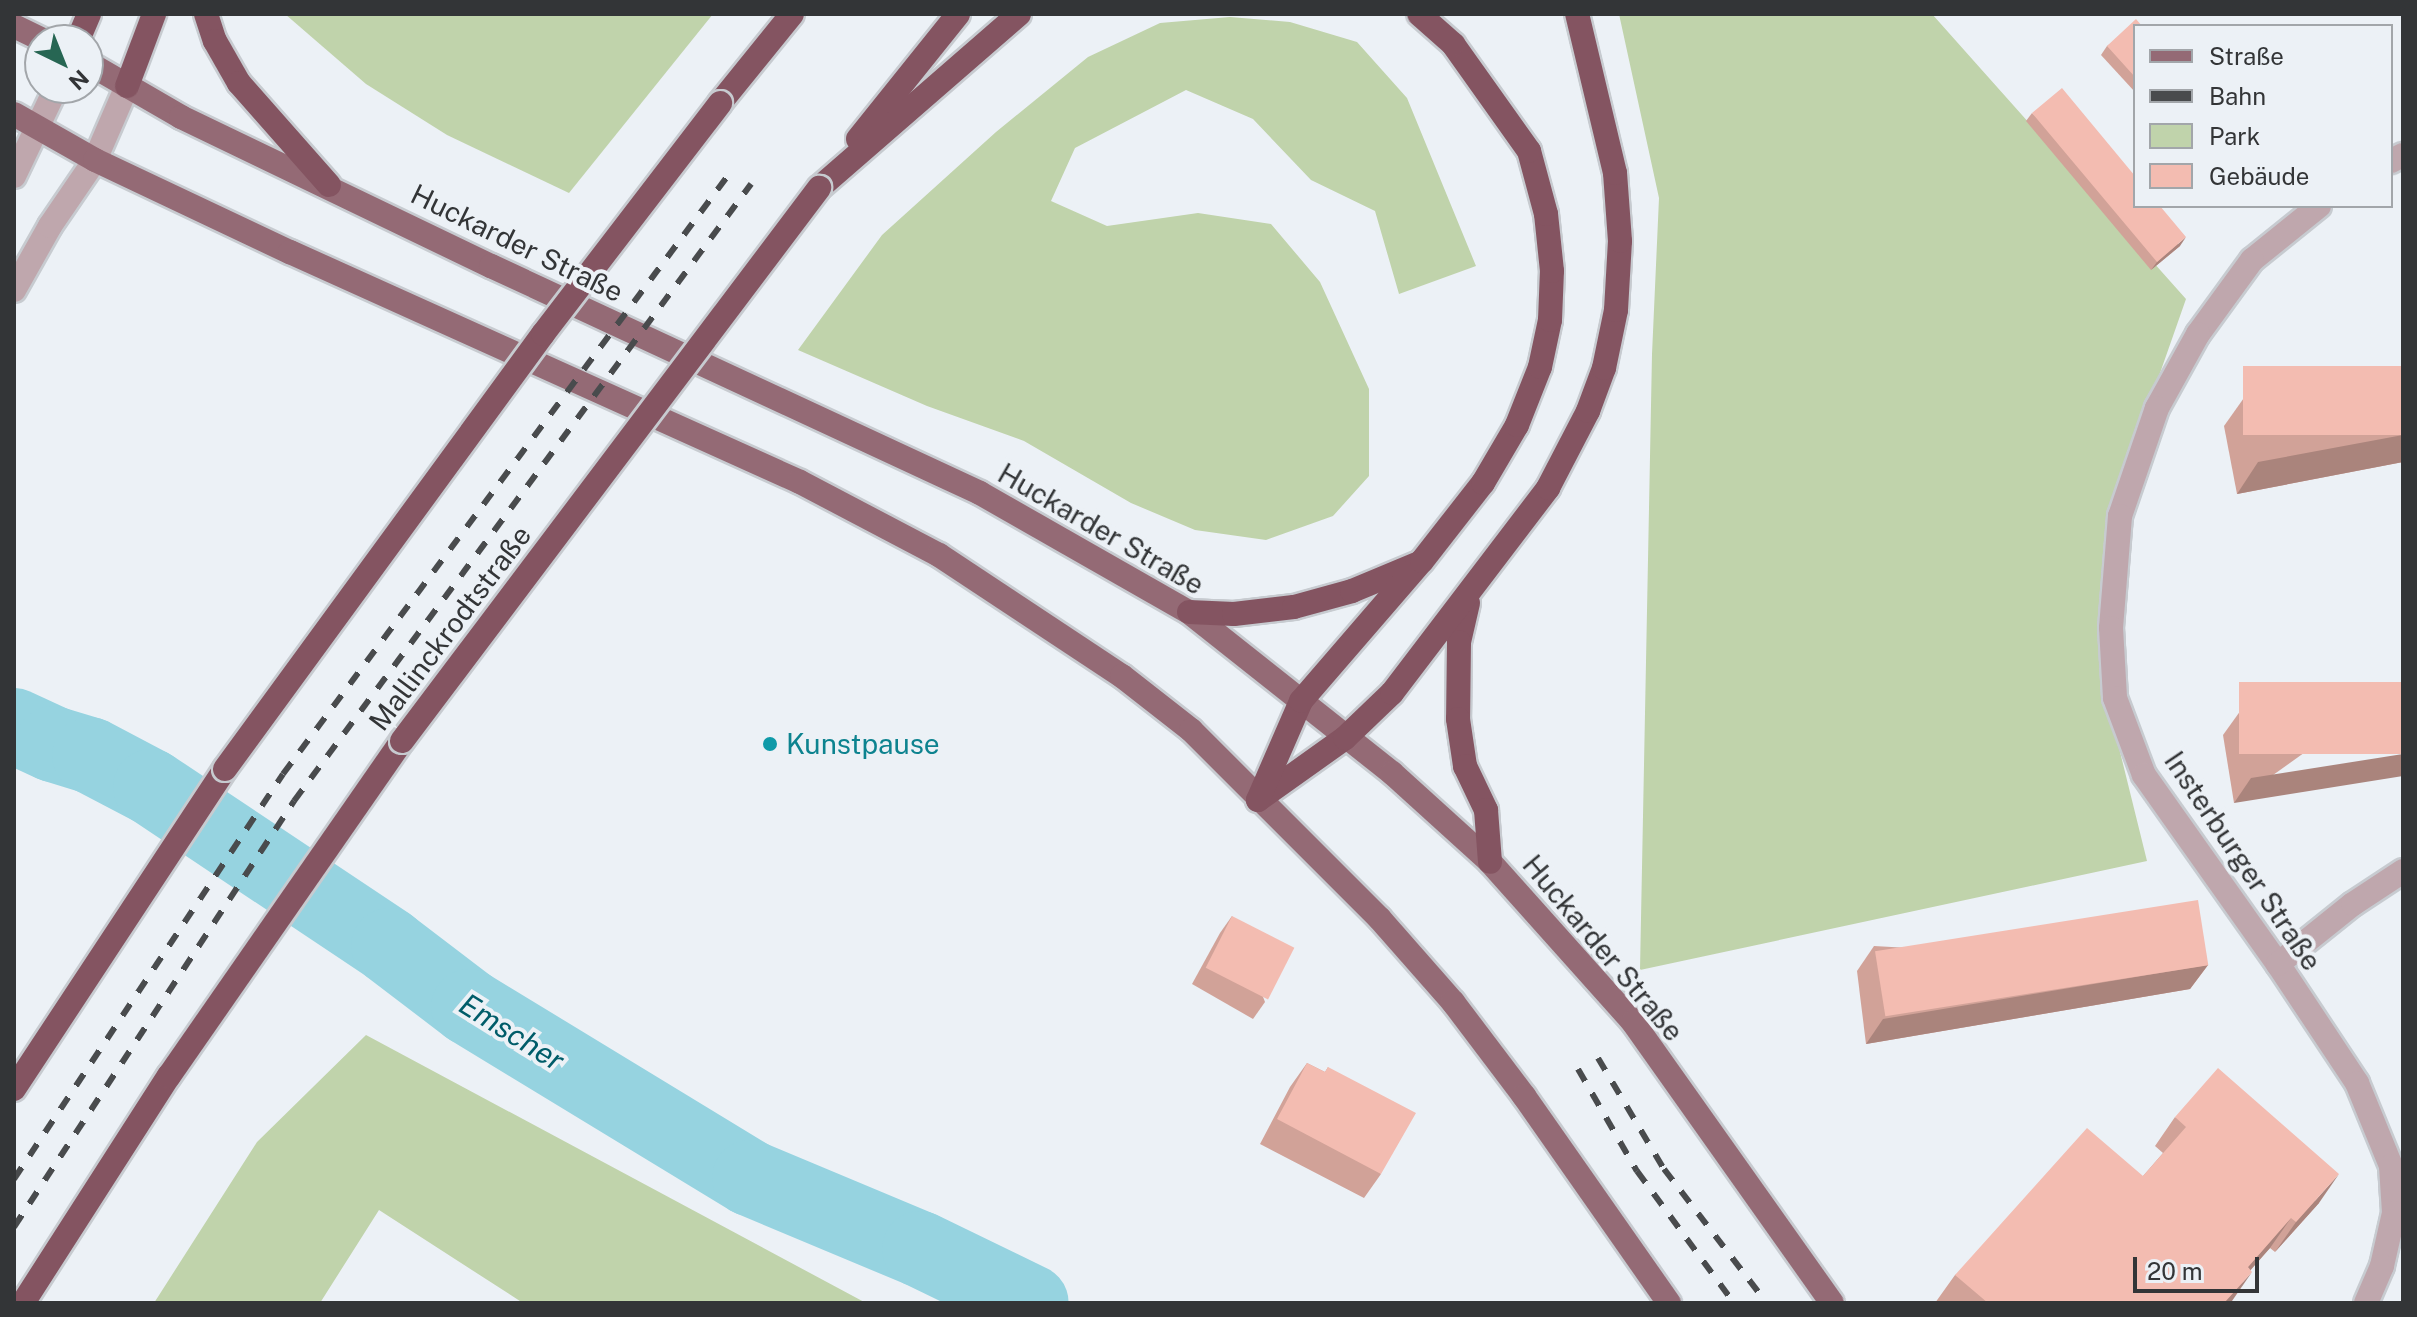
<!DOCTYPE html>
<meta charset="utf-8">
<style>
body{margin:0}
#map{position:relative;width:2417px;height:1317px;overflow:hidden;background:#ecf1f6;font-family:"Public Sans",sans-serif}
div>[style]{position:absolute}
.green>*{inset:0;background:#c0d3ab}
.river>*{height:76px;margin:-38px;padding:0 38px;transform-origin:38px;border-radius:38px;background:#96d3e0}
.roads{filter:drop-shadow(2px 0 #c7cbd0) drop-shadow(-2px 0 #c7cbd0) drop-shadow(0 2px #c7cbd0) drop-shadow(0 -2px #c7cbd0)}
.minor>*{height:24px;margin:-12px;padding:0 12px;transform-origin:12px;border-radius:12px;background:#bfa7ad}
.major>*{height:24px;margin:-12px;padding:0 12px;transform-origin:12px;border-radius:12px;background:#946a75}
.highway>*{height:24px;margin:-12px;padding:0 12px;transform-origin:12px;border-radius:12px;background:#845461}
.rail>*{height:6px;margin-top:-3px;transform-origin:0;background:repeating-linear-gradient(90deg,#494b4d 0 14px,transparent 0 28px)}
.bridges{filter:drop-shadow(2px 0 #c7cbd0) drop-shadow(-2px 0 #c7cbd0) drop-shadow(0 2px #c7cbd0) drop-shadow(0 -2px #c7cbd0)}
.highway-bridge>*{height:24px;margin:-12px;padding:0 12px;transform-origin:12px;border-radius:12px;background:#845461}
.wall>*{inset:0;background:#d1a298}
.shaded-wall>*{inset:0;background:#aa847c}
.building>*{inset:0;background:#f3bcb1;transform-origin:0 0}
.dots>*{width:22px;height:22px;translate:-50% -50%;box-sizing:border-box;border:4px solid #ecf1f6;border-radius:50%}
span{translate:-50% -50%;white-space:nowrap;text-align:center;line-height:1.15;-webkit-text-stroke:8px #ecf1f6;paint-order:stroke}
.street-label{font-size:28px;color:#333537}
.culture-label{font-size:28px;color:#0d838f}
.left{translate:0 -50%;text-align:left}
.water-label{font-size:30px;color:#005c69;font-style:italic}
.frame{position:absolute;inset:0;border:16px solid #333537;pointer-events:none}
.legend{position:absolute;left:2133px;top:24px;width:260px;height:184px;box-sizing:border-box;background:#ecf1f6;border:2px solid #a2a6aa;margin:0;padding:10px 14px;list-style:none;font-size:24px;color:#333537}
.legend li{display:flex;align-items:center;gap:16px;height:40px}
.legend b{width:40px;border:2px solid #a2a6aa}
.north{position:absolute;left:24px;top:24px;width:80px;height:80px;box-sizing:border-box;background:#ecf1f6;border:2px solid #a2a6aa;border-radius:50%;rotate:137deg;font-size:22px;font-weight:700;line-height:32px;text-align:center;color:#333537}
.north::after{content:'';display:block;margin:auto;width:28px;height:36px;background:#276653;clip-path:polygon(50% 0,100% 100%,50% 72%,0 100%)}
.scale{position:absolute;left:2133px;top:1257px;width:126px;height:36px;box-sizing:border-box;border:4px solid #333537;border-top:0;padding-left:10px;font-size:24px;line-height:28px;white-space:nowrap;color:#333537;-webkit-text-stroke:6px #ecf1f6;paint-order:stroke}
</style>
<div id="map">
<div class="green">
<div style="clip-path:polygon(285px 14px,713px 14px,569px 193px,447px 135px,366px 84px)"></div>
<div style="clip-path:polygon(1619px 14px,1932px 14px,2186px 299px,2113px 507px,2104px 687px,2147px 861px,1640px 970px,1652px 354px,1659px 198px)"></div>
<div style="clip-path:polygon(1230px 17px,1290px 22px,1357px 42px,1407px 98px,1476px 266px,1399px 294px,1375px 211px,1311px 180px,1253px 119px,1186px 90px,1075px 148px,1051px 201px,1107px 226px,1198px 213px,1271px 224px,1320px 282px,1369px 389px,1369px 476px,1333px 516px,1266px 540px,1195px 530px,1131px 503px,1024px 441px,927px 406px,798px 350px,882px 235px,996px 132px,1088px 57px,1160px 23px)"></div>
<div style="clip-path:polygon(366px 1035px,866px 1303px,523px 1303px,379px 1210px,320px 1303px,154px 1303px,257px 1142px)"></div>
</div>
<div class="river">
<div style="left:14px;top:726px;width:43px;rotate:24.8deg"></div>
<div style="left:53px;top:744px;width:39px;rotate:17deg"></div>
<div style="left:90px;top:755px;width:69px;rotate:27.7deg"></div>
<div style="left:151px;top:787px;width:286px;rotate:33.7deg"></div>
<div style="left:389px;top:946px;width:101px;rotate:37.3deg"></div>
<div style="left:469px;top:1007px;width:329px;rotate:31.3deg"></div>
<div style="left:750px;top:1178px;width:184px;rotate:22.7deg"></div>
<div style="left:920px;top:1249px;width:123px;rotate:25.9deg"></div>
</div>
<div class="roads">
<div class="minor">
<div style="left:2391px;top:161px;width:13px;rotate:-27deg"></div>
<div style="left:14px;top:176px;width:98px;rotate:-64.5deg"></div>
<div style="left:2319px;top:206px;width:86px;rotate:141.1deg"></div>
<div style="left:2252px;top:260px;width:92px;rotate:126.1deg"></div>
<div style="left:2198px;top:334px;width:85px;rotate:119deg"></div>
<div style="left:2157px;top:408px;width:114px;rotate:108.9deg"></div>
<div style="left:2120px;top:516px;width:112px;rotate:94.6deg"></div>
<div style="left:2111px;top:628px;width:70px;rotate:86.7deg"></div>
<div style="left:2115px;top:698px;width:82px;rotate:69.4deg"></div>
<div style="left:2144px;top:775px;width:232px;rotate:54.7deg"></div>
<div style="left:2278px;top:964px;width:143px;rotate:56.4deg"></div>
<div style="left:2357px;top:1083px;width:90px;rotate:67.7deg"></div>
<div style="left:2391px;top:1166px;width:47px;rotate:86.3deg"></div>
<div style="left:2394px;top:1213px;width:54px;rotate:102.8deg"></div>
<div style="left:2382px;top:1266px;width:40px;rotate:113.4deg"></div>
<div style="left:14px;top:290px;width:73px;rotate:-60.6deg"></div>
<div style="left:50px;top:226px;width:80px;rotate:-55.7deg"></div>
<div style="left:95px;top:160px;width:81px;rotate:-66.6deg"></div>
<div style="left:2278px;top:964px;width:96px;rotate:-38.7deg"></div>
<div style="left:2353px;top:904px;width:60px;rotate:-33.4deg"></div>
</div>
<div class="major">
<div style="left:14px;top:26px;width:32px;rotate:26deg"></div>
<div style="left:88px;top:63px;width:108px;rotate:30.1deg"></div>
<div style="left:181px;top:117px;width:344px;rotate:25.7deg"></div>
<div style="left:491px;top:266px;width:539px;rotate:24.9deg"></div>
<div style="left:980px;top:493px;width:241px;rotate:29.7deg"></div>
<div style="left:1189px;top:612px;width:259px;rotate:38.4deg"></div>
<div style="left:1392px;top:773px;width:132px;rotate:42.2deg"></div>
<div style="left:1490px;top:862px;width:215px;rotate:48.2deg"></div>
<div style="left:1633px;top:1022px;width:344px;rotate:54.7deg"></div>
<div style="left:14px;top:114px;width:93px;rotate:29.6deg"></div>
<div style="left:95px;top:160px;width:216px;rotate:25.3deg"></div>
<div style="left:290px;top:252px;width:559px;rotate:24.27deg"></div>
<div style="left:800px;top:482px;width:157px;rotate:27.7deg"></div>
<div style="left:939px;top:555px;width:219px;rotate:33.5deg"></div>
<div style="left:1122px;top:676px;width:88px;rotate:38deg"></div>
<div style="left:1191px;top:730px;width:267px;rotate:45deg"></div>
<div style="left:1380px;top:919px;width:111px;rotate:48.7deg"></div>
<div style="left:1453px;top:1002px;width:118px;rotate:52.9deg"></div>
<div style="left:1524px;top:1096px;width:253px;rotate:55deg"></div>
</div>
<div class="highway">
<div style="left:206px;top:14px;width:28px;rotate:72deg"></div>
<div style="left:215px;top:41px;width:48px;rotate:60.3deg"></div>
<div style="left:239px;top:83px;width:136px;rotate:48.6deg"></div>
<div style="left:78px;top:40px;width:28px;rotate:-67deg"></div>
<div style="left:127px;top:86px;width:77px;rotate:-69.4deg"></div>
<div style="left:720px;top:103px;width:114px;rotate:-51deg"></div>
<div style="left:858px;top:139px;width:160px;rotate:-51.3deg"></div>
<div style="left:819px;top:188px;width:265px;rotate:-41deg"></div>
<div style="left:1468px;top:603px;width:40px;rotate:103deg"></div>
<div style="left:1459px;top:642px;width:77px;rotate:90.7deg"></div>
<div style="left:1458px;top:719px;width:48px;rotate:81.5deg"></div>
<div style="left:1465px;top:766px;width:49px;rotate:64.5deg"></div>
<div style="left:1486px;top:810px;width:52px;rotate:85.6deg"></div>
<div style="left:1189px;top:612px;width:45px;rotate:2.5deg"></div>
<div style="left:1234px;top:614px;width:60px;rotate:-6.7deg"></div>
<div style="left:1294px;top:607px;width:60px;rotate:-15.4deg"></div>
<div style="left:1352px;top:591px;width:70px;rotate:-22.6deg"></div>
<div style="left:1258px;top:800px;width:107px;rotate:-35.5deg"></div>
<div style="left:1345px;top:738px;width:65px;rotate:-43.8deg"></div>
<div style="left:1392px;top:693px;width:258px;rotate:-52.7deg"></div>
<div style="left:1548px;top:488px;width:87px;rotate:-62.5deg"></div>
<div style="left:1588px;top:411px;width:46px;rotate:-69.6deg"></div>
<div style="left:1604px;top:368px;width:59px;rotate:-78.3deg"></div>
<div style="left:1616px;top:310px;width:69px;rotate:-86.7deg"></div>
<div style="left:1620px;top:241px;width:68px;rotate:-94.2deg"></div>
<div style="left:1615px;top:173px;width:163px;rotate:-103.4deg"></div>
<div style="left:1258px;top:800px;width:108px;rotate:-66.5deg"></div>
<div style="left:1301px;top:701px;width:185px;rotate:-49.2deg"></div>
<div style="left:1422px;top:561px;width:99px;rotate:-52deg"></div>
<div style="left:1483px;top:483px;width:67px;rotate:-59.6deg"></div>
<div style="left:1517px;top:425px;width:62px;rotate:-68.4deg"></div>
<div style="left:1540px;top:367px;width:48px;rotate:-78deg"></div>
<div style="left:1550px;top:320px;width:49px;rotate:-87.7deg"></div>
<div style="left:1552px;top:271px;width:57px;rotate:-96deg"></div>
<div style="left:1546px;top:214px;width:65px;rotate:-105.1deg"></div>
<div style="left:1529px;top:151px;width:131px;rotate:-125.4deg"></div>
<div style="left:1453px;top:44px;width:45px;rotate:-138.6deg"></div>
<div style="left:14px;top:1089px;width:383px;rotate:-56.6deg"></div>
<div style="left:23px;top:1303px;width:270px;rotate:-57.3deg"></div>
<div style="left:169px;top:1076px;width:408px;rotate:-55.2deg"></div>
</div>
</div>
<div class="rail">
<div style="left:1598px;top:1058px;width:129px;rotate:59.3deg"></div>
<div style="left:1664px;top:1169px;width:169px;rotate:52.5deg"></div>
<div style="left:1578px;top:1069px;width:118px;rotate:60deg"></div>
<div style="left:1637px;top:1171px;width:164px;rotate:53.7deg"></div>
<div style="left:14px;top:1179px;width:486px;rotate:-56.4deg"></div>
<div style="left:283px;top:774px;width:753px;rotate:-53.37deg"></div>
<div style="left:14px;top:1227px;width:510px;rotate:-56.68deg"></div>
<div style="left:294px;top:801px;width:768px;rotate:-53.47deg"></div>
</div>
<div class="bridges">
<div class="highway-bridge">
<div style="left:402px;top:741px;width:693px;rotate:-52.98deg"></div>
<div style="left:225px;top:769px;width:539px;rotate:-53.83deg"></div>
<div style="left:543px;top:334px;width:291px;rotate:-52.5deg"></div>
</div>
</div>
<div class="wall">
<div style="clip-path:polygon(2135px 26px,2135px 92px,2101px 55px,2107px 46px)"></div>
<div style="clip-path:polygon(2032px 113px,2180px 246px,2151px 270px,2026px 121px)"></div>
<div style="clip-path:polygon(2403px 366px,2403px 462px,2237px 494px,2224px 426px,2246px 395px)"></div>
<div style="clip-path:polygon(2403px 682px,2234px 803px,2223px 735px,2241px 710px)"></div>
<div style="clip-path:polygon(1232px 916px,1265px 1002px,1253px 1019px,1192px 984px,1220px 933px)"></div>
<div style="clip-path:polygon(1874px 946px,2208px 965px,2190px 989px,1866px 1044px,1857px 971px)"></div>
<div style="clip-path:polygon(1307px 1063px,1325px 1072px,1328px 1067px,1381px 1174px,1364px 1198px,1260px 1144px,1290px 1087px)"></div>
<div style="clip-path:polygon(2175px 1117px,2319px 1203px,2275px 1252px,2270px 1248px,2250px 1270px,2230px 1303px,1935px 1303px,1955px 1275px,2143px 1176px,2163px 1153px,2155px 1146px)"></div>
</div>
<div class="shaded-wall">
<div style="clip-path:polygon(2186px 237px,2180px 246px,2151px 270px,2157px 262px)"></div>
<div style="clip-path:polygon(2403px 435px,2403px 462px,2237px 494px,2258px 462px)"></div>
<div style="clip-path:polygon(2403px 754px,2403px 776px,2234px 803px,2251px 778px)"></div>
<div style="clip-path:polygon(2208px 965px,2190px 989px,1866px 1044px,1883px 1019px)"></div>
<div style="clip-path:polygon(2339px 1174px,2319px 1203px,2275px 1252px,2296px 1222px)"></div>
<div style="clip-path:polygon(2291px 1218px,2270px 1248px,2227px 1297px,2248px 1267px)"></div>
<div style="clip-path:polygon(2252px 1272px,2232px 1301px,2230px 1303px,2224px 1303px)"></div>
</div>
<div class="building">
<div style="clip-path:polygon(2136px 19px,2142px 26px,2135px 26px,2135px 77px,2107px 46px)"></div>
<div style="clip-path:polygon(2062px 88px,2135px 176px,2135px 206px,2160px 206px,2186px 237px,2157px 262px,2032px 113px)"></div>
<div style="left:2403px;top:366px;width:69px;height:160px;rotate:90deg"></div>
<div style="left:2403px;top:682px;width:72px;height:164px;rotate:90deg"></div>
<div style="left:2198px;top:900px;width:66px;height:327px;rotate:81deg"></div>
<div style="left:1232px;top:916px;width:70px;height:58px;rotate:27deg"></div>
<div style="clip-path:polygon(1307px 1063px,1325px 1072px,1328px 1067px,1416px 1113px,1381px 1174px,1277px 1119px)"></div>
<div style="clip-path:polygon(2218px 1068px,2339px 1174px,2296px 1222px,2291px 1218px,2248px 1267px,2252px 1272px,2224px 1303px,1988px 1303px,1955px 1275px,2087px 1128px,2143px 1176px,2186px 1127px,2175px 1117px)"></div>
</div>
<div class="dots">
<div style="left:770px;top:744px;background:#0f9aa8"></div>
</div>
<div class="street-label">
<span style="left:517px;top:243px;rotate:26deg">Huckarder Straße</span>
<span style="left:1101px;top:529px;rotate:30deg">Huckarder Straße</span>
<span style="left:450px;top:628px;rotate:-53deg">Mallinckrodtstraße</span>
<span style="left:2243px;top:861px;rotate:56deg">Insterburger Straße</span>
<span style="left:1603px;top:948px;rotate:50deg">Huckarder Straße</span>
</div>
<div class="culture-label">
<span class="left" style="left:786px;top:744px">Kunstpause</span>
</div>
<div class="water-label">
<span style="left:512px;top:1032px;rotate:32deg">Emscher</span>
</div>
<div class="frame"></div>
<ul class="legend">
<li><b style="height:10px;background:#946a75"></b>Straße</li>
<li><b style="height:10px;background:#494b4d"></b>Bahn</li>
<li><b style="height:22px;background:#c0d3ab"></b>Park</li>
<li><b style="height:22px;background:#f3bcb1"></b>Gebäude</li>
</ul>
<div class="north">N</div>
<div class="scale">20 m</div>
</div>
